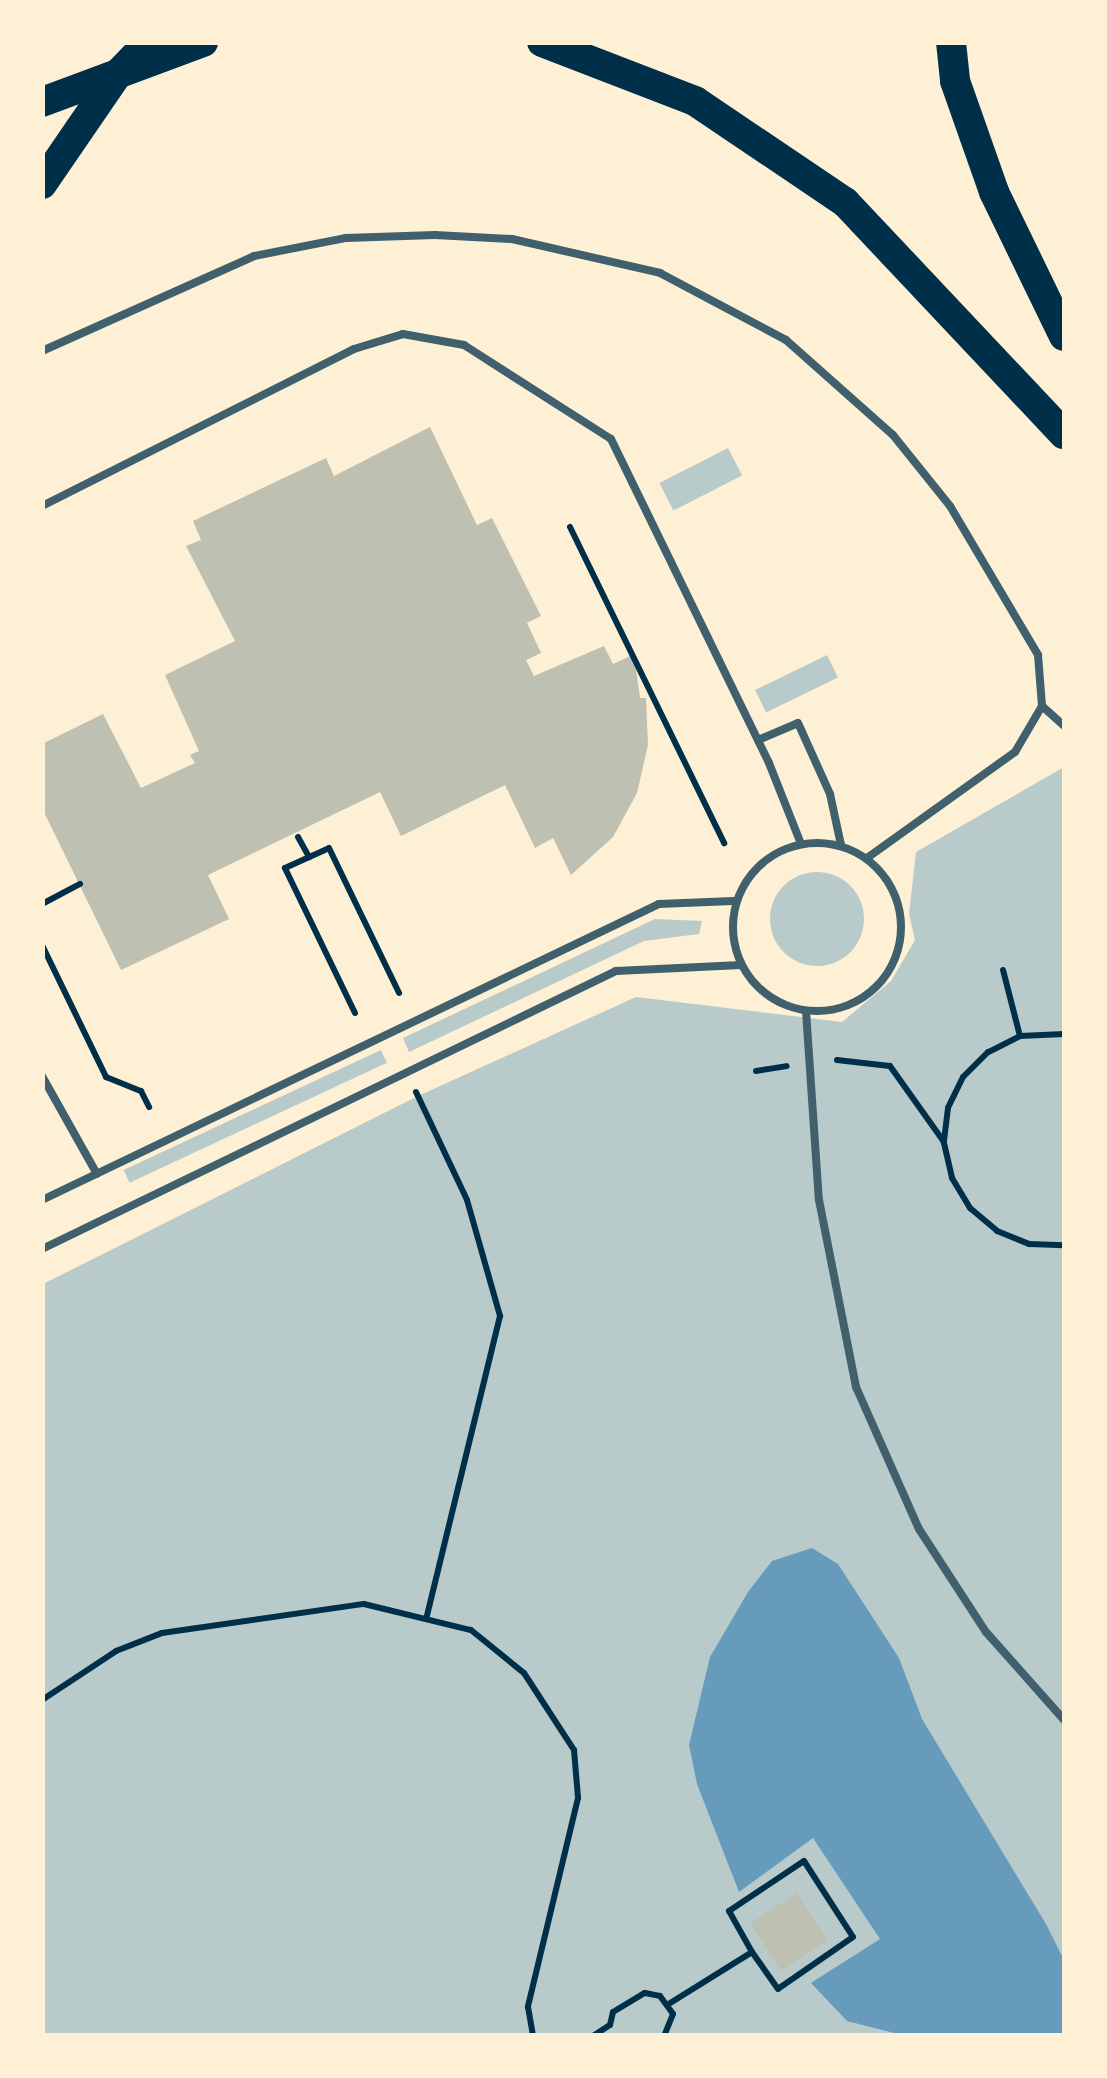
<!DOCTYPE html>
<style>
body{margin:0}
#map{position:relative;width:1107px;height:2078px;overflow:hidden;background:#fdf0d5;font-family:"Fira Sans",sans-serif}
div>[style]{position:absolute}
.green>*{inset:0;background:#b9caca;transform-origin:0 0}
.round{border-radius:50%}
.water>*{inset:0;background:#669bbc}
.building>*{inset:0;background:#bec0b2;transform-origin:0 0}
.path>*{height:6px;margin:-3px;padding:0 3px;transform-origin:3px;border-radius:3px;background:#003049}
.service>*{height:8px;margin:-4px;padding:0 4px;transform-origin:4px;border-radius:4px;background:#3f606c}
.service>.ring{margin:-4px;padding:0;box-sizing:content-box;background:none;border:8px solid #3f606c;border-radius:50%}
.motorway>*{height:30px;margin:-15px;padding:0 15px;transform-origin:15px;border-radius:15px;background:#003049}
span{translate:-50% -50%;white-space:nowrap;text-align:center;line-height:1.15;-webkit-text-stroke:8px #fdf0d5;paint-order:stroke}
.frame{position:absolute;inset:0;border:45px solid #fdf0d5;pointer-events:none}
</style>
<div id="map">
<div class="green">
<div style="left:728px;top:448px;width:31px;height:77px;rotate:63deg"></div>
<div style="left:827px;top:655px;width:25px;height:80px;rotate:64deg"></div>
<div style="clip-path:polygon(1064px 767px,1064px 2035px,43px 2036px,43px 1284px,418px 1096px,636px 997px,842px 1022px,891px 981px,915px 940px,909px 914px,916px 852px)"></div>
<div class="round" style="left:770px;top:872px;width:94px;height:94px"></div>
<div style="clip-path:polygon(655px 919px,702px 921px,699px 934px,644px 941px,409px 1052px,403px 1038px)"></div>
<div style="left:381px;top:1050px;width:14px;height:284px;rotate:65deg"></div>
</div>
<div class="water">
<div style="clip-path:polygon(812px 1548px,838px 1564px,899px 1658px,922px 1719px,1046px 1924px,1064px 1960px,1064px 2035px,902px 2035px,847px 2021px,811px 1983px,880px 1939px,813px 1838px,739px 1892px,697px 1784px,689px 1745px,710px 1657px,748px 1592px,772px 1561px)"></div>
</div>
<div class="building">
<div style="clip-path:polygon(430px 427px,477px 525px,492px 518px,541px 616px,527px 623px,541px 653px,526px 660px,534px 676px,604px 646px,613px 664px,630px 656px,636px 669px,640px 698px,646px 698px,648px 745px,637px 793px,613px 837px,571px 875px,553px 838px,535px 848px,505px 785px,401px 836px,380px 792px,208px 875px,229px 919px,121px 970px,42px 808px,42px 744px,103px 714px,141px 788px,195px 763px,190px 755px,199px 751px,165px 675px,235px 641px,186px 546px,201px 540px,193px 521px,326px 458px,334px 476px)"></div>
<div style="left:797px;top:1893px;width:56px;height:56px;rotate:57deg"></div>
</div>
<div class="path">
<div style="left:570px;top:527px;width:352px;rotate:64deg"></div>
<div style="left:298px;top:837px;width:23px;rotate:61deg"></div>
<div style="left:42px;top:904px;width:43px;rotate:-27.8deg"></div>
<div style="left:42px;top:945px;width:147px;rotate:64.1deg"></div>
<div style="left:106px;top:1077px;width:38px;rotate:22deg"></div>
<div style="left:141px;top:1091px;width:18px;rotate:63deg"></div>
<div style="left:1003px;top:970px;width:68px;rotate:75.6deg"></div>
<div style="left:355px;top:1013px;width:161px;rotate:-115.8deg"></div>
<div style="left:285px;top:868px;width:48px;rotate:-24.4deg"></div>
<div style="left:329px;top:848px;width:161px;rotate:64.2deg"></div>
<div style="left:1064px;top:1034px;width:44px;rotate:177.4deg"></div>
<div style="left:1020px;top:1036px;width:36px;rotate:153deg"></div>
<div style="left:988px;top:1052px;width:35px;rotate:135deg"></div>
<div style="left:963px;top:1077px;width:34px;rotate:116deg"></div>
<div style="left:948px;top:1108px;width:35px;rotate:97deg"></div>
<div style="left:944px;top:1143px;width:36px;rotate:77deg"></div>
<div style="left:952px;top:1178px;width:35px;rotate:59deg"></div>
<div style="left:970px;top:1208px;width:35px;rotate:40deg"></div>
<div style="left:997px;top:1231px;width:35px;rotate:22deg"></div>
<div style="left:1030px;top:1244px;width:34px;rotate:2deg"></div>
<div style="left:837px;top:1060px;width:53px;rotate:6.5deg"></div>
<div style="left:890px;top:1066px;width:93px;rotate:54.6deg"></div>
<div style="left:756px;top:1071px;width:31px;rotate:-9deg"></div>
<div style="left:416px;top:1092px;width:119px;rotate:64.7deg"></div>
<div style="left:467px;top:1200px;width:121px;rotate:74.1deg"></div>
<div style="left:500px;top:1316px;width:308px;rotate:103.7deg"></div>
<div style="left:42px;top:1700px;width:89px;rotate:-33.5deg"></div>
<div style="left:116px;top:1651px;width:49px;rotate:-21.4deg"></div>
<div style="left:162px;top:1633px;width:204px;rotate:-8.2deg"></div>
<div style="left:364px;top:1604px;width:110px;rotate:13.7deg"></div>
<div style="left:471px;top:1630px;width:68px;rotate:39.1deg"></div>
<div style="left:524px;top:1673px;width:92px;rotate:57deg"></div>
<div style="left:574px;top:1750px;width:48px;rotate:85.2deg"></div>
<div style="left:578px;top:1798px;width:215px;rotate:103.5deg"></div>
<div style="left:528px;top:2007px;width:29px;rotate:80deg"></div>
<div style="left:667px;top:2005px;width:100px;rotate:-31.9deg"></div>
<div style="left:752px;top:1952px;width:47px;rotate:-119.3deg"></div>
<div style="left:729px;top:1911px;width:90px;rotate:-33.7deg"></div>
<div style="left:804px;top:1861px;width:90px;rotate:57.2deg"></div>
<div style="left:853px;top:1937px;width:91px;rotate:145.3deg"></div>
<div style="left:778px;top:1989px;width:45px;rotate:-125.1deg"></div>
<div style="left:593px;top:2036px;width:20px;rotate:-33deg"></div>
<div style="left:610px;top:2025px;width:13px;rotate:-77deg"></div>
<div style="left:613px;top:2012px;width:37px;rotate:-31deg"></div>
<div style="left:645px;top:1993px;width:15px;rotate:11deg"></div>
<div style="left:660px;top:1996px;width:22px;rotate:54deg"></div>
<div style="left:673px;top:2014px;width:24px;rotate:112deg"></div>
</div>
<div class="service">
<div style="left:42px;top:351px;width:232px;rotate:-24.1deg"></div>
<div style="left:254px;top:256px;width:94px;rotate:-11.1deg"></div>
<div style="left:346px;top:238px;width:89px;rotate:-1.9deg"></div>
<div style="left:435px;top:235px;width:77px;rotate:3deg"></div>
<div style="left:512px;top:239px;width:152px;rotate:12.9deg"></div>
<div style="left:660px;top:273px;width:143px;rotate:28deg"></div>
<div style="left:786px;top:340px;width:143px;rotate:41.6deg"></div>
<div style="left:893px;top:435px;width:91px;rotate:51.2deg"></div>
<div style="left:950px;top:506px;width:173px;rotate:59.4deg"></div>
<div style="left:1038px;top:655px;width:51px;rotate:85.5deg"></div>
<div style="left:1042px;top:706px;width:53px;rotate:120.4deg"></div>
<div style="left:1015px;top:752px;width:182px;rotate:144.4deg"></div>
<div style="left:42px;top:506px;width:349px;rotate:-26.7deg"></div>
<div style="left:354px;top:349px;width:51px;rotate:-17deg"></div>
<div style="left:403px;top:334px;width:62px;rotate:10.2deg"></div>
<div style="left:464px;top:345px;width:174px;rotate:32.6deg"></div>
<div style="left:611px;top:439px;width:360px;rotate:64deg"></div>
<div style="left:769px;top:763px;width:87px;rotate:68.4deg"></div>
<div style="left:1042px;top:706px;width:30px;rotate:42deg"></div>
<div style="left:758px;top:740px;width:43px;rotate:-23deg"></div>
<div style="left:798px;top:723px;width:78px;rotate:65.7deg"></div>
<div style="left:830px;top:794px;width:52px;rotate:77.8deg"></div>
<div class="ring" style="left:733px;top:843px;width:160px;height:160px"></div>
<div style="left:806px;top:1011px;width:189px;rotate:86.1deg"></div>
<div style="left:819px;top:1200px;width:191px;rotate:78.8deg"></div>
<div style="left:856px;top:1387px;width:155px;rotate:66.1deg"></div>
<div style="left:919px;top:1529px;width:123px;rotate:57deg"></div>
<div style="left:986px;top:1632px;width:118px;rotate:48.4deg"></div>
<div style="left:42px;top:1076px;width:112px;rotate:60.7deg"></div>
<div style="left:42px;top:1200px;width:684px;rotate:-25.63deg"></div>
<div style="left:659px;top:904px;width:74px;rotate:-2.3deg"></div>
<div style="left:42px;top:1249px;width:638px;rotate:-25.84deg"></div>
<div style="left:616px;top:971px;width:125px;rotate:-2.7deg"></div>
</div>
<div class="motorway">
<div style="left:542px;top:42px;width:164px;rotate:21.1deg"></div>
<div style="left:695px;top:101px;width:181px;rotate:34deg"></div>
<div style="left:845px;top:202px;width:319px;rotate:46.7deg"></div>
<div style="left:951px;top:42px;width:39px;rotate:84deg"></div>
<div style="left:955px;top:81px;width:118px;rotate:70.6deg"></div>
<div style="left:994px;top:192px;width:160px;rotate:64.1deg"></div>
<div style="left:42px;top:102px;width:172px;rotate:-20.4deg"></div>
<div style="left:42px;top:184px;width:131px;rotate:-55.6deg"></div>
<div style="left:116px;top:76px;width:47px;rotate:-45.9deg"></div>
</div>
<div class="frame"></div>
</div>
